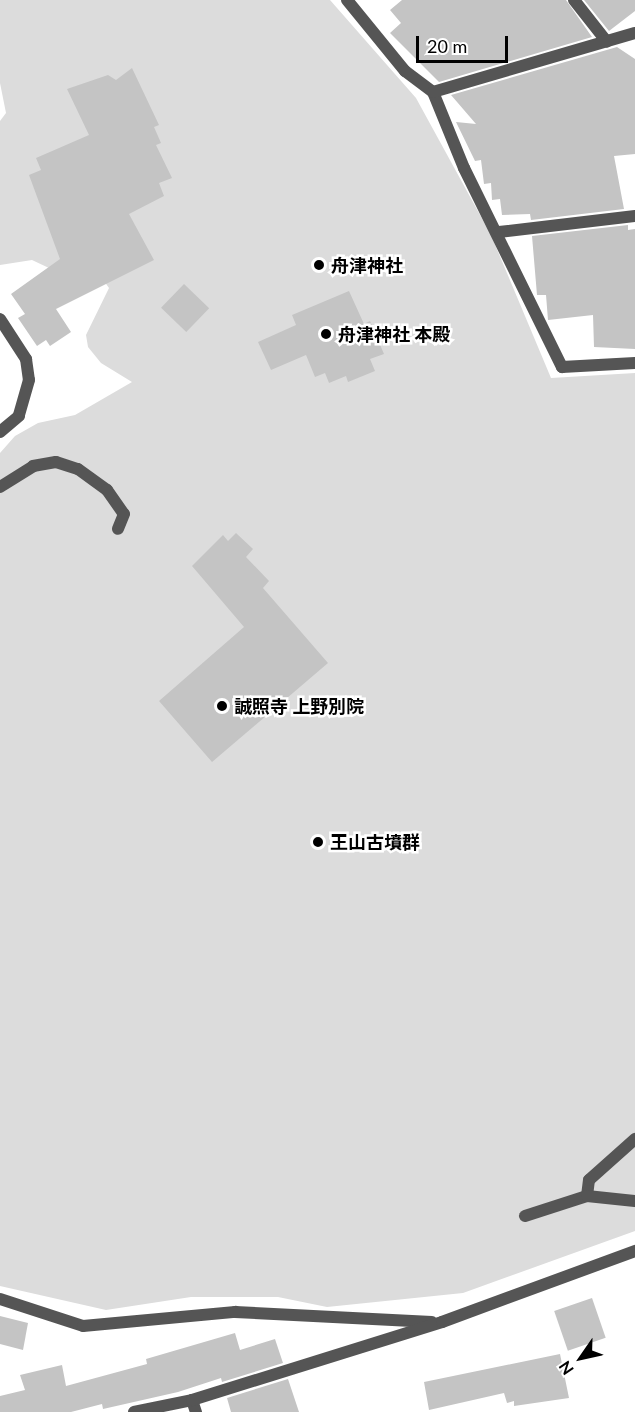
<!DOCTYPE html>
<meta charset="utf-8">
<style>
body{margin:0}
#map{position:relative;width:635px;height:1412px;overflow:hidden;background:#fff;font-family:Lato,"Noto Sans JP",sans-serif}
div>[style]{position:absolute}
.green>*{inset:0;background:#dcdcdc}
.building>*{inset:0;background:#c4c4c4;transform-origin:0 0}
.service>*{height:12px;margin:-6px;padding:0 6px;transform-origin:6px;border-radius:6px;background:#555}
.minor>*{height:12px;margin:-6px;padding:0 6px;transform-origin:6px;border-radius:6px;background:#555}
.dots>*{width:16px;height:16px;translate:-50% -50%;box-sizing:border-box;border:3px solid #fff;border-radius:50%}
span{translate:-50% -50%;white-space:nowrap;text-align:center;line-height:1.15;-webkit-text-stroke:5px #fff;paint-order:stroke}
.poi-label{font-size:18px;color:#000;font-weight:700}
.left{translate:0 -50%;text-align:left}
.north{position:absolute;left:551px;top:1328px;width:60px;height:60px;-webkit-text-stroke:4px #fff;paint-order:stroke;rotate:236deg;font-size:16px;font-weight:700;line-height:24px;text-align:center;color:#000}
.north::after{content:'';display:block;margin:auto;width:21px;height:27px;background:#000;clip-path:polygon(50% 0,100% 100%,50% 72%,0 100%)}
.scale{position:absolute;left:416px;top:36px;width:92px;height:27px;box-sizing:border-box;border:3px solid #000;border-top:0;padding-left:8px;font-size:18px;line-height:21px;white-space:nowrap;color:#000;-webkit-text-stroke:4px #fff;paint-order:stroke}
</style>
<div id="map">
<div class="green">
<div style="clip-path:polygon(0 0,330px 0,416px 98px,491px 235px,551px 378px,635px 373px,635px 1231px,463px 1293px,327px 1307px,278px 1297px,191px 1297px,106px 1310px,0 1286px,0 453px,15px 436px,38px 423px,75px 415px,132px 382px,101px 363px,88px 347px,86px 335px,109px 288px,87px 257px,49px 268px,32px 260px,0 265px,0 121px,6px 113px,0 83px)"></div>
</div>
<div class="building">
<div style="clip-path:polygon(402px 0,566px 0,592px 37px,439px 82px,390px 33px,401px 23px,390px 10px)"></div>
<div style="clip-path:polygon(584px 0,635px 0,635px 11px,609px 31px)"></div>
<div style="clip-path:polygon(617px 47px,635px 59px,635px 154px,614px 156px,624px 209px,531px 220px,530px 214px,502px 215px,500px 199px,492px 200px,491px 183px,484px 184px,481px 160px,475px 161px,456px 122px,476px 124px,451px 95px)"></div>
<div style="clip-path:polygon(132px 68px,159px 125px,154px 127px,161px 143px,156px 145px,172px 178px,159px 183px,164px 196px,129px 214px,154px 260px,56px 309px,71px 332px,50px 346px,46px 340px,37px 346px,18px 318px,25px 314px,11px 294px,60px 259px,29px 175px,41px 170px,36px 158px,89px 135px,67px 89px,108px 75px,116px 80px)"></div>
<div style="clip-path:polygon(628px 225px,628px 230px,635px 229px,635px 349px,594px 347px,593px 315px,548px 320px,546px 295px,537px 295px,532px 236px)"></div>
<div style="left:184px;top:284px;width:35px;height:33px;rotate:44deg"></div>
<div style="clip-path:polygon(349px 291px,364px 324px,370px 321px,384px 354px,370px 359px,375px 371px,348px 382px,346px 376px,329px 383px,325px 373px,315px 377px,306px 355px,271px 370px,258px 342px,296px 325px,292px 315px)"></div>
<div style="clip-path:polygon(236px 533px,253px 549px,246px 557px,269px 581px,263px 588px,328px 663px,212px 762px,159px 701px,244px 627px,192px 566px,223px 535px,228px 541px)"></div>
<div style="left:592px;top:1298px;width:42px;height:40px;rotate:71deg"></div>
<div style="clip-path:polygon(0 1316px,28px 1323px,23px 1350px,0 1344px)"></div>
<div style="clip-path:polygon(235px 1333px,240px 1350px,275px 1339px,283px 1363px,222px 1382px,221px 1378px,178px 1392px,103px 1409px,102px 1404px,71px 1412px,0 1412px,0 1396px,25px 1390px,20px 1375px,62px 1365px,66px 1386px,147px 1364px,146px 1359px)"></div>
<div style="clip-path:polygon(560px 1354px,569px 1398px,514px 1406px,514px 1401px,507px 1403px,504px 1393px,429px 1410px,424px 1382px)"></div>
<div style="clip-path:polygon(288px 1379px,299px 1412px,231px 1412px,227px 1398px)"></div>
</div>
<div class="service">
<div style="left:0;top:487px;width:39px;rotate:-32deg"></div>
<div style="left:33px;top:466px;width:23px;rotate:-10deg"></div>
<div style="left:56px;top:462px;width:23px;rotate:18deg"></div>
<div style="left:78px;top:469px;width:36px;rotate:36deg"></div>
<div style="left:107px;top:490px;width:29px;rotate:55deg"></div>
<div style="left:124px;top:514px;width:16px;rotate:112deg"></div>
<div style="left:587px;top:1196px;width:16px;rotate:-83deg"></div>
<div style="left:589px;top:1180px;width:62px;rotate:-41.7deg"></div>
<div style="left:525px;top:1216px;width:65px;rotate:-17.9deg"></div>
<div style="left:587px;top:1196px;width:48px;rotate:5.9deg"></div>
</div>
<div class="minor">
<div style="left:347px;top:0;width:92px;rotate:50.8deg"></div>
<div style="left:405px;top:71px;width:35px;rotate:37deg"></div>
<div style="left:433px;top:92px;width:82px;rotate:67.8deg"></div>
<div style="left:464px;top:168px;width:222px;rotate:63.8deg"></div>
<div style="left:562px;top:367px;width:73px;rotate:-3.1deg"></div>
<div style="left:574px;top:0;width:53px;rotate:51.8deg"></div>
<div style="left:433px;top:92px;width:210px;rotate:-16.3deg"></div>
<div style="left:499px;top:232px;width:137px;rotate:-6.7deg"></div>
<div style="left:0;top:319px;width:48px;rotate:57deg"></div>
<div style="left:26px;top:359px;width:21px;rotate:82deg"></div>
<div style="left:29px;top:380px;width:37px;rotate:106deg"></div>
<div style="left:19px;top:416px;width:25px;rotate:140deg"></div>
<div style="left:0;top:1299px;width:87px;rotate:18deg"></div>
<div style="left:83px;top:1326px;width:153px;rotate:-5.3deg"></div>
<div style="left:235px;top:1312px;width:197px;rotate:2.9deg"></div>
<div style="left:192px;top:1400px;width:13px;rotate:72deg"></div>
<div style="left:134px;top:1412px;width:59px;rotate:-11.7deg"></div>
<div style="left:192px;top:1400px;width:262px;rotate:-17.3deg"></div>
<div style="left:442px;top:1322px;width:206px;rotate:-20.2deg"></div>
</div>
<div class="dots">
<div style="left:319px;top:265px;background:#000"></div>
<div style="left:326px;top:334px;background:#000"></div>
<div style="left:222px;top:706px;background:#000"></div>
<div style="left:318px;top:842px;background:#000"></div>
</div>
<div class="poi-label">
<span class="left" style="left:331px;top:265px">舟津神社</span>
<span class="left" style="left:338px;top:334px">舟津神社 本殿</span>
<span class="left" style="left:234px;top:706px">誠照寺 上野別院</span>
<span class="left" style="left:330px;top:842px">王山古墳群</span>
</div>
<div class="north">N</div>
<div class="scale">20 m</div>
</div>
